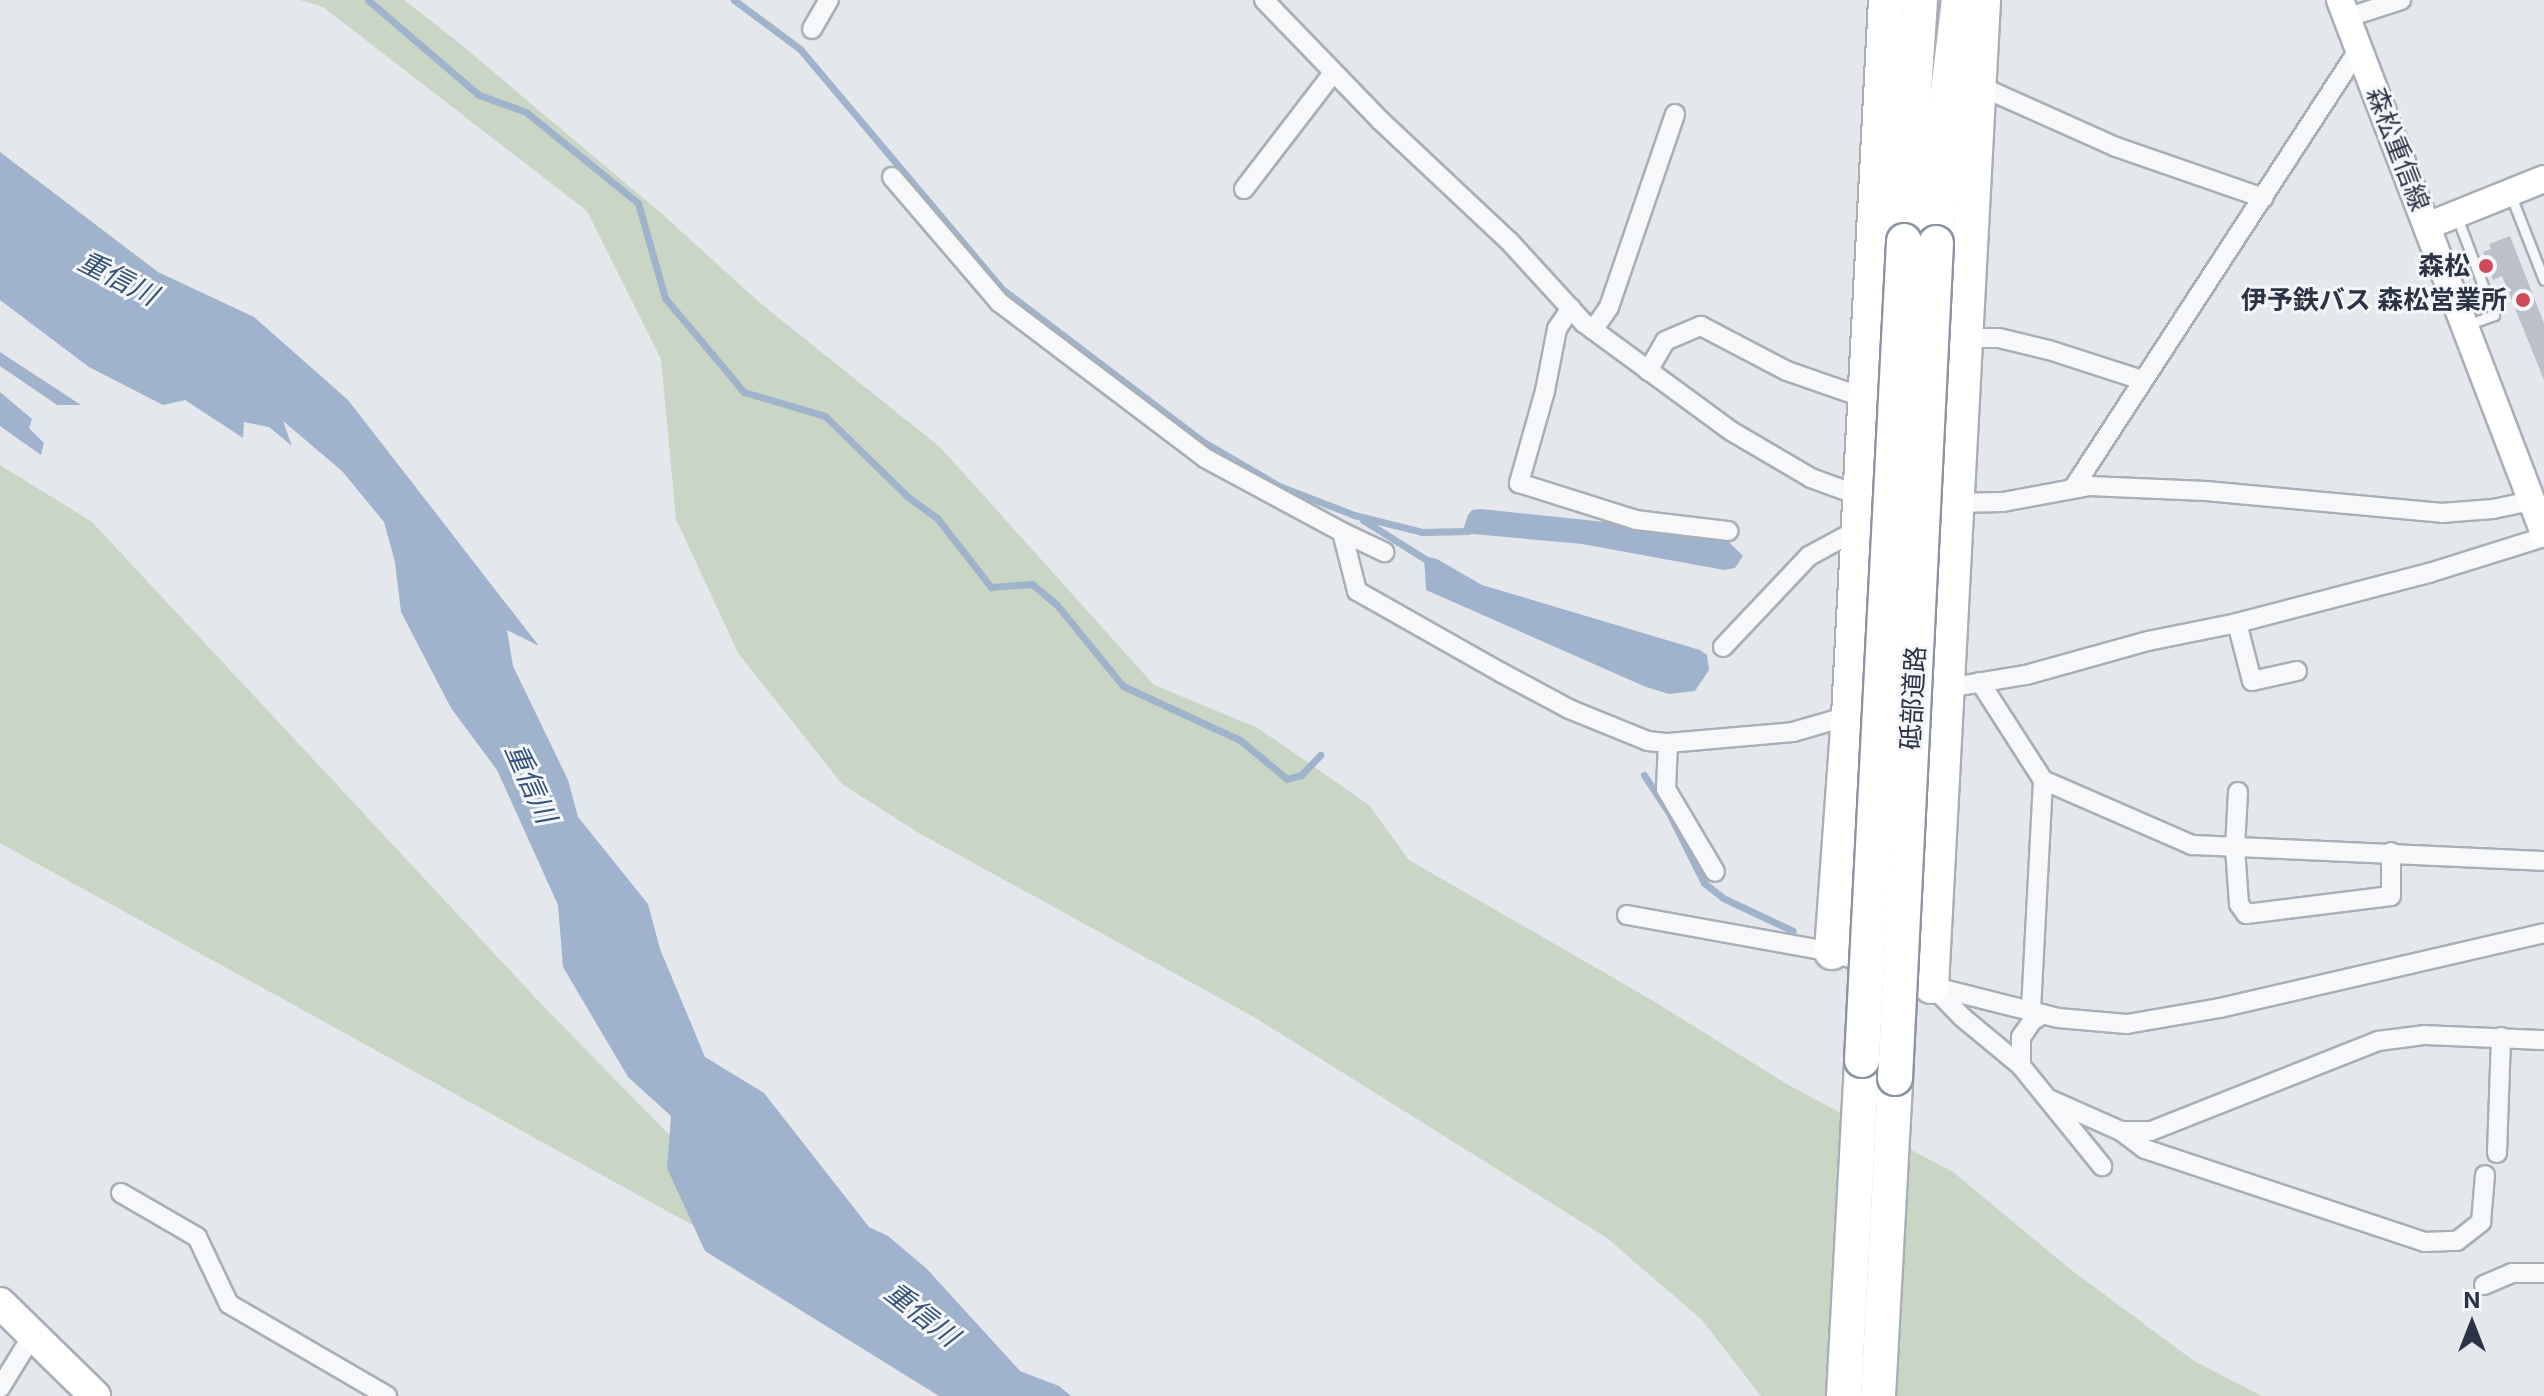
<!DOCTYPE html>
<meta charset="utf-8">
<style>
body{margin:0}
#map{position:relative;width:2544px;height:1396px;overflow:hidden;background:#e4e7ec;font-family:Inter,"Noto Sans JP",sans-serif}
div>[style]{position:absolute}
.green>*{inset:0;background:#c9d6c5}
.water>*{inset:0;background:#9fb4cc}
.stream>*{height:7px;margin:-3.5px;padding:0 3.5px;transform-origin:3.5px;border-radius:3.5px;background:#9fb4cc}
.building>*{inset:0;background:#bbc0ca}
.roads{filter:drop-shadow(2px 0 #a9aeb7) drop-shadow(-2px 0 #a9aeb7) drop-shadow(0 2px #a9aeb7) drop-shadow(0 -2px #a9aeb7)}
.lane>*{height:9px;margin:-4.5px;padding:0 4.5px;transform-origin:4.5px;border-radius:4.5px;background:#f7f8fa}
.street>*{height:18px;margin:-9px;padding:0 9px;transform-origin:9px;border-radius:9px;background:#f7f8fa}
.secondary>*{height:26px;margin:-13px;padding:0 13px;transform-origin:13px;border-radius:13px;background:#fff}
.primary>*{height:30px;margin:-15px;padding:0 15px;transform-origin:15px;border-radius:15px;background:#fff}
.highway>*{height:34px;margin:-17px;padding:0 17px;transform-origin:17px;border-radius:17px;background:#fff}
.bridges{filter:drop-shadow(2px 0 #8b94a3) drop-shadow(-2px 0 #8b94a3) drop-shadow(0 2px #8b94a3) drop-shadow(0 -2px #8b94a3)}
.highway-bridge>*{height:34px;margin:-17px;padding:0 17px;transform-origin:17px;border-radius:17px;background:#fff}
.dots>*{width:22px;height:22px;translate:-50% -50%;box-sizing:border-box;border:4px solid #f4f6f9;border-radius:50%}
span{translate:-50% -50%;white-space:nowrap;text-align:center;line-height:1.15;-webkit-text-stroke:6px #f4f6f9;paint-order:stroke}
.street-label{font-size:26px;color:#2b3445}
.poi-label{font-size:26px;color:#2b3445;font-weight:700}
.right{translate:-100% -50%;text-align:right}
.water-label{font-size:28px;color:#34527a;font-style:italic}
.north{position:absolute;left:2432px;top:1284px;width:80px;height:80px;-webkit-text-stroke:6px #f4f6f9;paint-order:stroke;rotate:0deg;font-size:22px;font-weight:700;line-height:32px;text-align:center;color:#2b3445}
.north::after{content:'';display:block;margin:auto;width:28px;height:36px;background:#2b3445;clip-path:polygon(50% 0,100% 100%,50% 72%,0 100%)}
</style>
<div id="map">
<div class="green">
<div style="clip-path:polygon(300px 0,404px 0,458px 42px,662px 214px,759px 302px,940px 447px,1154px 685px,1258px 728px,1369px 805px,1409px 860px,1650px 999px,1790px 1086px,1953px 1172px,2070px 1269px,2194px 1361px,2262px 1396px,1761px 1396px,1702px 1320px,1607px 1238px,1254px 1017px,919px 833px,842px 784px,738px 653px,676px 519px,661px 359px,587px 211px,323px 7px)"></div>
<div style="clip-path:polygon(0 465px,92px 522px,545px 1008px,834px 1303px,0 843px)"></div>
</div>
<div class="water">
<div style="clip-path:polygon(0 152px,158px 272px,254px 317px,348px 400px,539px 646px,507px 630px,513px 666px,568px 780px,578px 817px,648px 904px,660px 949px,705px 1057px,764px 1093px,869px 1227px,888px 1236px,926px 1268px,1020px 1371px,1059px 1386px,1071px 1396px,939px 1396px,705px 1251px,667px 1168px,671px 1116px,628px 1077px,563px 967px,558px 905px,497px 770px,451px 708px,401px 612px,395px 562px,384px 522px,342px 471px,283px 421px,292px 446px,269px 427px,244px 422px,243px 438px,185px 400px,163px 405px,89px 367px,0 300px)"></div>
<div style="clip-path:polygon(0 352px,81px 405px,57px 405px,0 366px)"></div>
<div style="clip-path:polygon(0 392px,32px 419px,29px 428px,44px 443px,41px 455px,0 426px)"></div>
<div style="clip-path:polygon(1481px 509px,1634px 525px,1729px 542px,1743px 556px,1735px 568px,1724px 570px,1582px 544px,1462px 533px,1468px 515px,1472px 510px)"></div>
<div style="clip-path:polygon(1424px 556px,1437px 559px,1482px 585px,1700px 650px,1707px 655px,1709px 670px,1695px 691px,1669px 694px,1646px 687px,1426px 590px)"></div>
</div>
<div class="stream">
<div style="left:368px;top:0;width:146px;rotate:40.6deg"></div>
<div style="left:479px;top:95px;width:50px;rotate:19.9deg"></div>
<div style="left:526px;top:112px;width:144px;rotate:39.1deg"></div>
<div style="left:638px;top:203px;width:99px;rotate:74.1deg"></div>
<div style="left:665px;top:298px;width:123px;rotate:50deg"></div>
<div style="left:744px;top:392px;width:84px;rotate:16.5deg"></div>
<div style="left:825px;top:416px;width:116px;rotate:44.3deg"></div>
<div style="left:908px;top:497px;width:36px;rotate:36deg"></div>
<div style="left:937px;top:518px;width:88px;rotate:52deg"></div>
<div style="left:991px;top:587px;width:41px;rotate:-4.2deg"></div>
<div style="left:1032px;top:584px;width:33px;rotate:40deg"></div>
<div style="left:1057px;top:605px;width:104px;rotate:50.8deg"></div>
<div style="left:1123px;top:686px;width:129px;rotate:24.8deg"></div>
<div style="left:1240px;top:740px;width:61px;rotate:39.7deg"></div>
<div style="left:1287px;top:779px;width:15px;rotate:-16deg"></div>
<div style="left:1301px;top:775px;width:28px;rotate:-46deg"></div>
<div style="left:734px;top:0;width:82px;rotate:36.6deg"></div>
<div style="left:800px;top:49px;width:314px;rotate:49.9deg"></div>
<div style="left:1002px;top:289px;width:251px;rotate:37.2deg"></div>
<div style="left:1202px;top:441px;width:89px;rotate:30.3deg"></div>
<div style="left:1279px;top:486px;width:80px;rotate:21.1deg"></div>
<div style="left:1354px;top:515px;width:70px;rotate:14deg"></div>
<div style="left:1422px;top:532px;width:46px;rotate:-1.2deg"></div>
<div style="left:1363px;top:520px;width:79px;rotate:32.1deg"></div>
<div style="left:1644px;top:775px;width:45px;rotate:56.7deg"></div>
<div style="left:1669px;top:813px;width:78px;rotate:63.4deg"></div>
<div style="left:1704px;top:883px;width:24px;rotate:38deg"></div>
<div style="left:1723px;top:898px;width:77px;rotate:25.2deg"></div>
</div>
<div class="building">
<div style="clip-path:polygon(2510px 236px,2544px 323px,2544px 380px,2502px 276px,2493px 280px,2483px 252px,2491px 249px,2489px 244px)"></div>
</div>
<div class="roads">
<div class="lane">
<div style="left:2511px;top:196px;width:90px;rotate:68.6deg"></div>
<div style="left:2457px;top:217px;width:105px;rotate:69.3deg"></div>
<div style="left:2494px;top:315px;width:29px;rotate:160deg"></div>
</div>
<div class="street">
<div style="left:1264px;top:0;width:168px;rotate:46deg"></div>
<div style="left:1381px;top:121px;width:175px;rotate:43.2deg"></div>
<div style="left:1509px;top:241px;width:111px;rotate:47.6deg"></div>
<div style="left:1584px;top:323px;width:182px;rotate:36.3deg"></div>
<div style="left:1731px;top:431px;width:93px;rotate:30.4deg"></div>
<div style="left:1811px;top:478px;width:59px;rotate:20deg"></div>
<div style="left:2346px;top:18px;width:58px;rotate:-18.1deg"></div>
<div style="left:812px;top:29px;width:34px;rotate:-60deg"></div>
<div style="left:1978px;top:92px;width:15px"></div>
<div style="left:1993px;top:92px;width:135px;rotate:24.1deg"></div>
<div style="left:2116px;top:147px;width:156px;rotate:19.1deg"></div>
<div style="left:892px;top:177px;width:165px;rotate:49.4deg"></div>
<div style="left:999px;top:302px;width:258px;rotate:37.1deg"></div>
<div style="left:1205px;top:458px;width:156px;rotate:28.4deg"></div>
<div style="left:1342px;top:532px;width:61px;rotate:75.7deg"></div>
<div style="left:1357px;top:591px;width:167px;rotate:29.5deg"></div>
<div style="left:1502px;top:673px;width:76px;rotate:28.2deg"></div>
<div style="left:1569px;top:709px;width:85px;rotate:22.1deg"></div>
<div style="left:1648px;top:741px;width:20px;rotate:6deg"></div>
<div style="left:1668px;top:743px;width:125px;rotate:-5deg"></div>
<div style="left:1793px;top:732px;width:65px;rotate:-16.2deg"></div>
<div style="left:1244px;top:189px;width:146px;rotate:-52.5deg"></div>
<div style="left:1571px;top:308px;width:25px;rotate:124deg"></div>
<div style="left:1557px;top:329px;width:63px;rotate:101deg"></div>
<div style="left:1545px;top:391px;width:96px;rotate:105.8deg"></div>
<div style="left:1519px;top:483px;width:123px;rotate:17.5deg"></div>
<div style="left:1636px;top:520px;width:93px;rotate:6.8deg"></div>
<div style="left:1593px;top:330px;width:28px;rotate:-55deg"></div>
<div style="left:1609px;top:307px;width:204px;rotate:-71.1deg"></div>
<div style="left:1964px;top:338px;width:35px"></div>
<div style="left:1999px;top:338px;width:51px;rotate:13.5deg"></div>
<div style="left:2049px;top:350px;width:98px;rotate:17.9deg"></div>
<div style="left:1648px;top:371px;width:34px;rotate:-60deg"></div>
<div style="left:1665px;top:341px;width:39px;rotate:-23deg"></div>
<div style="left:1701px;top:326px;width:97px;rotate:27.6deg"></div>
<div style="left:1787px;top:371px;width:83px;rotate:19.1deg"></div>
<div style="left:2074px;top:487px;width:523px;rotate:-56.95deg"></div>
<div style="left:1951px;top:503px;width:52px;rotate:-1.1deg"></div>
<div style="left:2003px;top:502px;width:87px;rotate:-10.5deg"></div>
<div style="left:2089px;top:486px;width:117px;rotate:2.4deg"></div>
<div style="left:2206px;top:491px;width:237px;rotate:5.3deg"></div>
<div style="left:2442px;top:513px;width:51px;rotate:-4.5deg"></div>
<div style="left:2493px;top:509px;width:40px;rotate:-12deg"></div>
<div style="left:1342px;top:532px;width:47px;rotate:25.5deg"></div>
<div style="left:2237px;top:623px;width:60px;rotate:75.5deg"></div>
<div style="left:2252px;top:681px;width:46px;rotate:-12.5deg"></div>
<div style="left:1723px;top:647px;width:125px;rotate:-46.6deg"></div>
<div style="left:1809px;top:556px;width:57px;rotate:-28.4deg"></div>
<div style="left:1980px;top:682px;width:117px;rotate:57.3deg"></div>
<div style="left:2043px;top:780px;width:163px;rotate:23.6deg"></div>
<div style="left:2192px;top:845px;width:352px;rotate:2.6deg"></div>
<div style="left:1941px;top:689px;width:86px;rotate:-9.4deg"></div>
<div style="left:2026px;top:675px;width:127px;rotate:-15.6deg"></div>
<div style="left:2148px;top:641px;width:91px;rotate:-11.4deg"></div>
<div style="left:2237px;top:623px;width:198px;rotate:-14.6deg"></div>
<div style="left:2429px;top:573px;width:121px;rotate:-17.4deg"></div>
<div style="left:1668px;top:743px;width:46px;rotate:92.5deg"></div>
<div style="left:1666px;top:789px;width:96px;rotate:59.4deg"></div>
<div style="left:2238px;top:792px;width:56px;rotate:93.1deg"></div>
<div style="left:2235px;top:848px;width:56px;rotate:85.9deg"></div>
<div style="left:2239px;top:904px;width:12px;rotate:55deg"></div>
<div style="left:2246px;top:914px;width:146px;rotate:-7.1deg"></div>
<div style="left:2391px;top:896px;width:44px;rotate:-90deg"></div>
<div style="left:1627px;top:915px;width:208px;rotate:10.2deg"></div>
<div style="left:1832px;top:952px;width:43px;rotate:18.9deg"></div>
<div style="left:1931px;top:986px;width:131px;rotate:14.1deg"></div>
<div style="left:2058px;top:1018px;width:69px;rotate:5deg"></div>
<div style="left:2127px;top:1024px;width:94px;rotate:-9.8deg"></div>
<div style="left:2220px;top:1008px;width:333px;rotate:-13deg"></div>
<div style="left:1932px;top:986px;width:43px;rotate:45.9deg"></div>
<div style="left:1962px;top:1017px;width:77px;rotate:39.7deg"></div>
<div style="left:2021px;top:1066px;width:129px;rotate:51deg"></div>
<div style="left:2031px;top:1010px;width:230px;rotate:-87deg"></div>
<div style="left:2021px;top:1066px;width:29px;rotate:-90deg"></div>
<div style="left:2021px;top:1037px;width:19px;rotate:-55deg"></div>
<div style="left:2032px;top:1021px;width:13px;rotate:-32deg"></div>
<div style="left:2051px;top:1100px;width:77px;rotate:23.9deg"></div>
<div style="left:2121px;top:1131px;width:30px"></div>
<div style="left:2151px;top:1131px;width:244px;rotate:-21.6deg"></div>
<div style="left:2378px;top:1041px;width:46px;rotate:-7.4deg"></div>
<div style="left:2424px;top:1035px;width:120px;rotate:2.4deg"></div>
<div style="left:2121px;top:1131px;width:30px;rotate:37deg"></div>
<div style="left:2145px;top:1149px;width:294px;rotate:18.4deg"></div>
<div style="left:2424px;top:1242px;width:33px;rotate:-2deg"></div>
<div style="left:2457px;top:1241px;width:31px;rotate:-38deg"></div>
<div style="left:2481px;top:1222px;width:47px;rotate:-85.1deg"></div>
<div style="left:2497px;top:1153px;width:116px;rotate:-88deg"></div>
<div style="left:121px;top:1193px;width:88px;rotate:30.1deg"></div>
<div style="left:197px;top:1237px;width:74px;rotate:64.5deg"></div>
<div style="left:229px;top:1304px;width:183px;rotate:30.2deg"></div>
<div style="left:2484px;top:1285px;width:30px;rotate:-23deg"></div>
<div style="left:2512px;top:1273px;width:32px"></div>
<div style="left:0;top:1388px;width:61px;rotate:-58.4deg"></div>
</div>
<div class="secondary">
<div style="left:2340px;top:0;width:571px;rotate:69.06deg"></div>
<div style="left:2427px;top:226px;width:126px;rotate:-21.9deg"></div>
</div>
<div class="primary">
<div style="left:0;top:1303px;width:133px;rotate:44.4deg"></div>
</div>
<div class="highway">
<div style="left:1904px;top:241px;width:242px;rotate:-86.2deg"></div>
<div style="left:1936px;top:243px;width:118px;rotate:-86.1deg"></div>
<div style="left:1944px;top:125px;width:126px;rotate:-83.2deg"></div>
<div style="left:1832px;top:952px;width:237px;rotate:-85.9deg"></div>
<div style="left:1849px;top:716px;width:717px;rotate:-87.04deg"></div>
<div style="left:1931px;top:986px;width:987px;rotate:-86.98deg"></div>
<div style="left:1844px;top:1396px;width:336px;rotate:-86.9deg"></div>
<div style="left:1878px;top:1396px;width:318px;rotate:-86.9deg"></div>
</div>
</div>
<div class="bridges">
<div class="highway-bridge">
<div style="left:1862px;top:1060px;width:820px;rotate:-87.06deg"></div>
<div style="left:1895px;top:1078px;width:836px;rotate:-87.19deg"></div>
</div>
</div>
<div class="dots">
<div style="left:2486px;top:266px;background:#d1495b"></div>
<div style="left:2523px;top:300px;background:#d1495b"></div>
</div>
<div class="street-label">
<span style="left:2398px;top:149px;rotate:69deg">森松重信線</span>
<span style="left:1913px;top:698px;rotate:-87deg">砥部道路</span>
</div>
<div class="poi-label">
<span class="right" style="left:2470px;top:266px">森松</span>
<span class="right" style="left:2507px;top:300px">伊予鉄バス 森松営業所</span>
</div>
<div class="water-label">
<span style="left:118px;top:278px;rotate:27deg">重信川</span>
<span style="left:531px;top:783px;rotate:66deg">重信川</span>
<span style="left:922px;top:1314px;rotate:38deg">重信川</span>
</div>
<div class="north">N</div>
</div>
